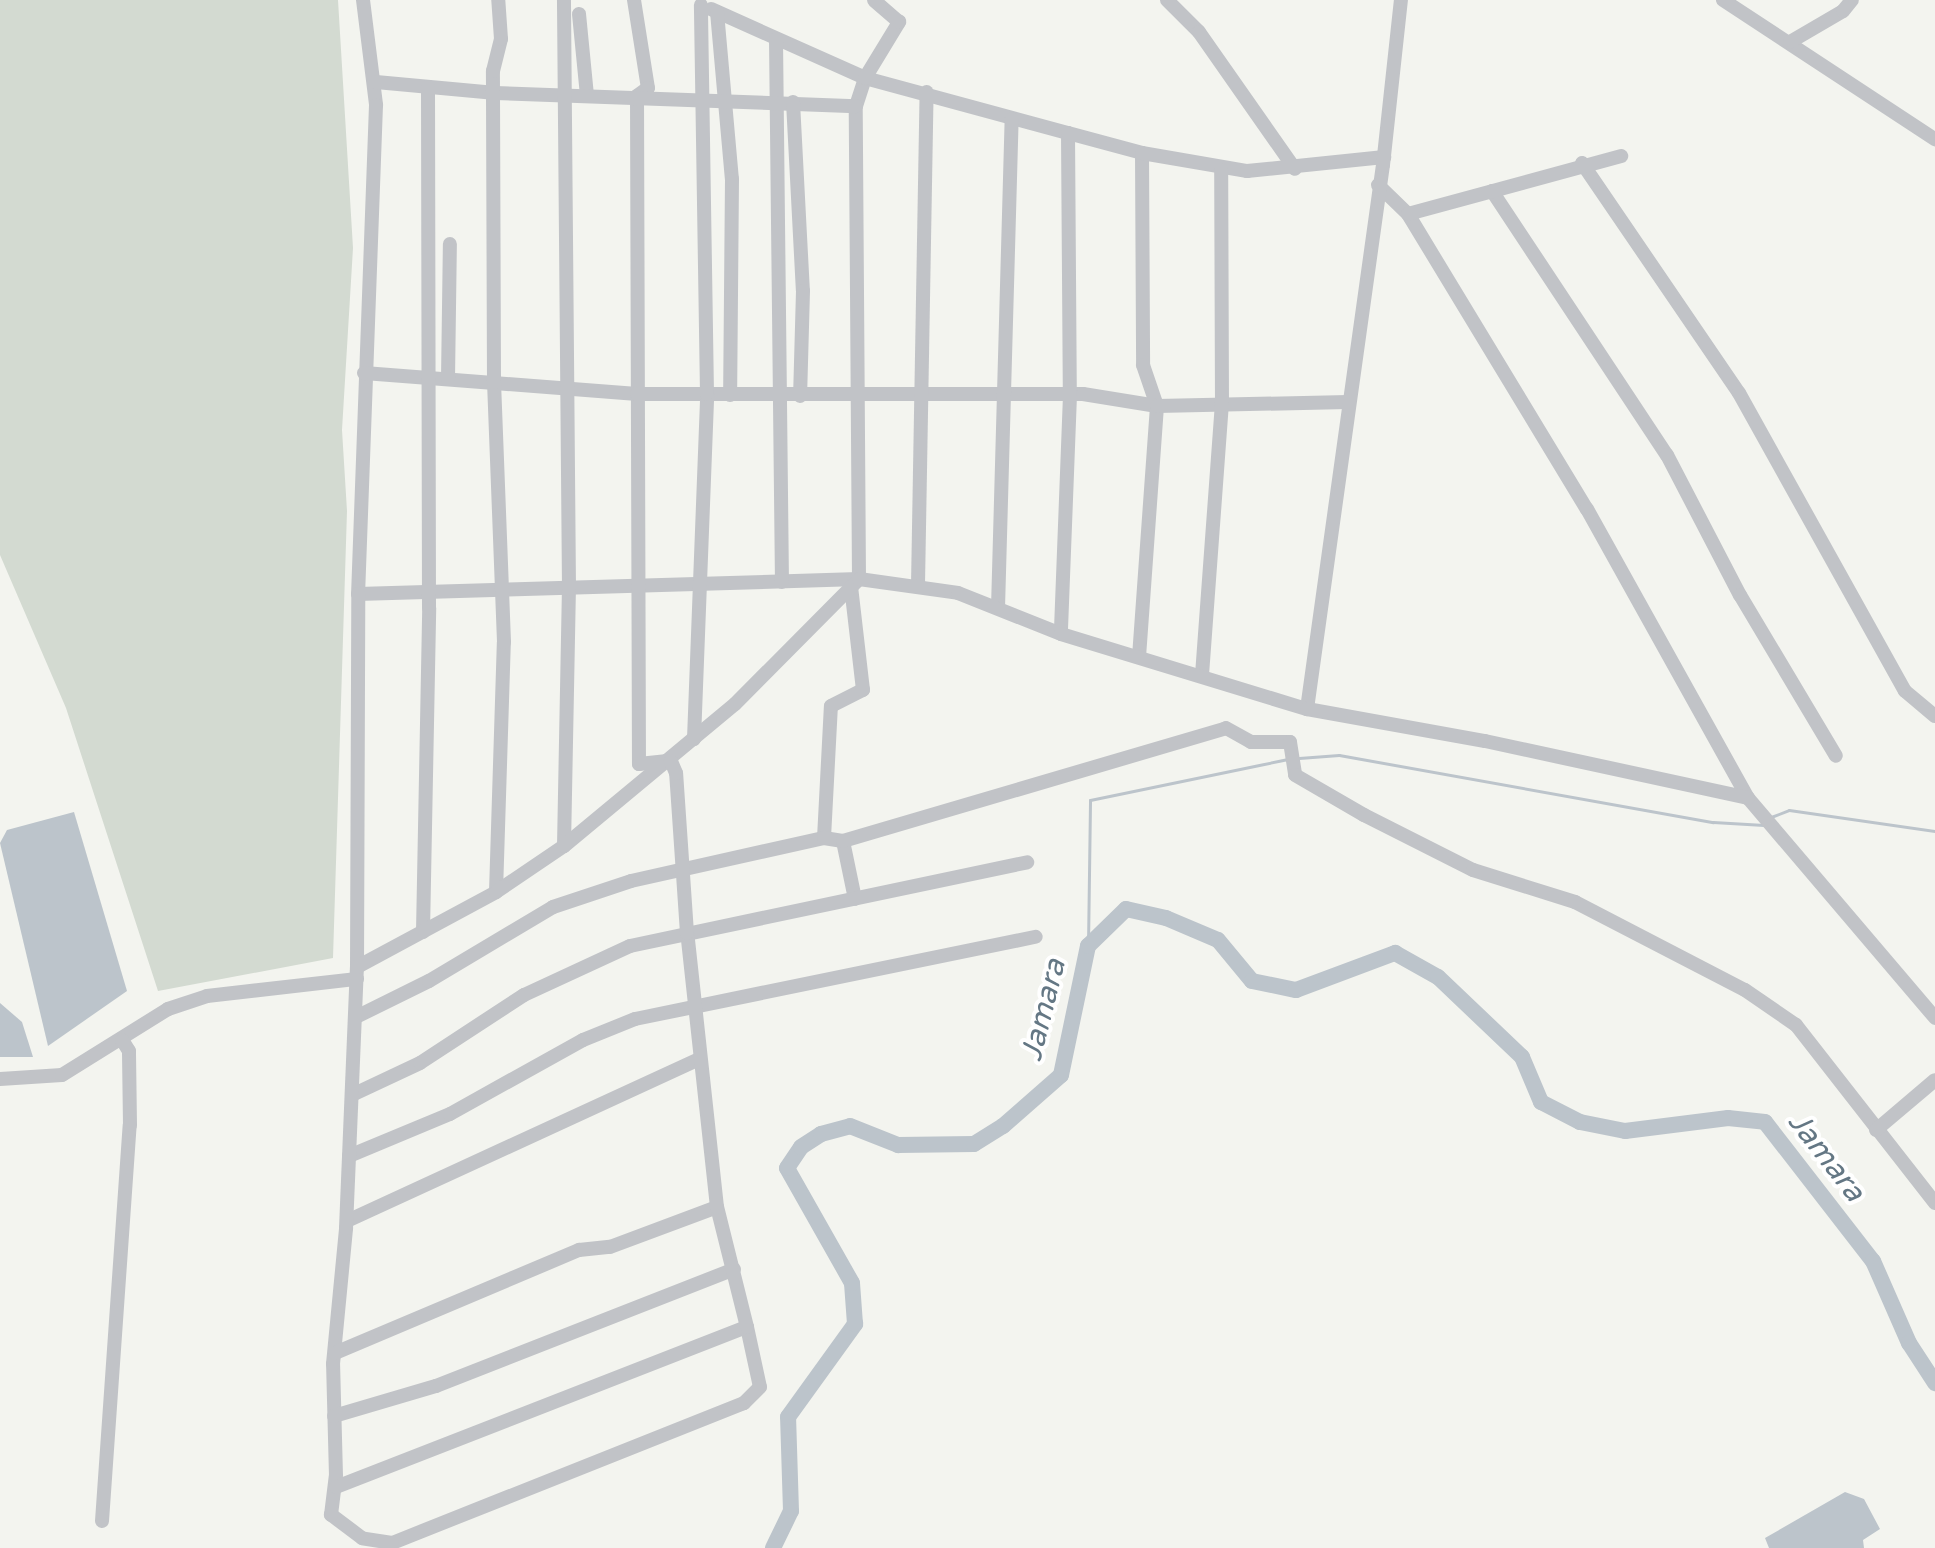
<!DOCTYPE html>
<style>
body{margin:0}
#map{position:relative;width:1935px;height:1548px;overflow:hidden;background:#f3f4ef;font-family:"Varela Round",sans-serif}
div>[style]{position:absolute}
.green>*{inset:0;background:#d3dad1}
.water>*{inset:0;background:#bcc4cb}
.stream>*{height:3px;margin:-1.5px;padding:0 1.5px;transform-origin:1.5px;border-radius:1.5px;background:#bcc4cb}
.river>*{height:16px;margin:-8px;padding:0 8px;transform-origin:8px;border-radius:8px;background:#bcc4cb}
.minor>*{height:14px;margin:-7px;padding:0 7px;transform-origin:7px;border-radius:7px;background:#c1c3c7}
span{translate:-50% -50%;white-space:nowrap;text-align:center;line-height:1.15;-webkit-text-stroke:8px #fff;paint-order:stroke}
.water-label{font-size:30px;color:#647784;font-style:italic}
</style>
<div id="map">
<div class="green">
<div style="clip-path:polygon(0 0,338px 0,353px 248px,342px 430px,347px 511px,333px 958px,158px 991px,66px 708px,0 555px)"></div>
</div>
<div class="water">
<div style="clip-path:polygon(74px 812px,127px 991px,48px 1046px,0 843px,7px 830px)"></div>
<div style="clip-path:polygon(0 1003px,22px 1022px,33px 1057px,0 1057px)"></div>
<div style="clip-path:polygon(1845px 1492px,1864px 1499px,1880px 1529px,1863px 1540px,1864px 1548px,1769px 1548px,1765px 1538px)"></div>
</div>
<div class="stream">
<div style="left:1299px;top:758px;width:40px;rotate:-4.3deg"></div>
<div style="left:1339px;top:755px;width:380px;rotate:10.2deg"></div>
<div style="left:1713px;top:822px;width:51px;rotate:3.4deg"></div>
<div style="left:1771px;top:817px;width:19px;rotate:-21deg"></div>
<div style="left:1789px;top:810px;width:148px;rotate:8.2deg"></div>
<div style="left:1088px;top:946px;width:146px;rotate:-89.2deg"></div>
<div style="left:1090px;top:800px;width:202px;rotate:-11.7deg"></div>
</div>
<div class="river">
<div style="left:773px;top:1548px;width:41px;rotate:-64.1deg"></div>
<div style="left:791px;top:1511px;width:94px;rotate:-91.8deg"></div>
<div style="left:788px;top:1417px;width:115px;rotate:-54.2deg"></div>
<div style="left:855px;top:1324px;width:41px;rotate:-94.2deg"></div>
<div style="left:852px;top:1283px;width:132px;rotate:-119.5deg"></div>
<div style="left:787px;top:1168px;width:25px;rotate:-56deg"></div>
<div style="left:801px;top:1147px;width:24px;rotate:-33deg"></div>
<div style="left:821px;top:1134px;width:30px;rotate:-15deg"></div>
<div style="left:850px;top:1126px;width:52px;rotate:21.6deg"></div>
<div style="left:898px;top:1145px;width:76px;rotate:-0.8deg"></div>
<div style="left:974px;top:1144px;width:34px;rotate:-32deg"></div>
<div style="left:1003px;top:1126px;width:77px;rotate:-41.3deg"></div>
<div style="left:1061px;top:1075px;width:132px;rotate:-78.2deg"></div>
<div style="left:1088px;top:946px;width:53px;rotate:-44.2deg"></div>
<div style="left:1126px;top:909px;width:41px;rotate:12.7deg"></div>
<div style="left:1166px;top:918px;width:56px;rotate:22.9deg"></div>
<div style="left:1218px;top:940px;width:53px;rotate:50.3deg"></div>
<div style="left:1252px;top:981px;width:45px;rotate:11.6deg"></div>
<div style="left:1296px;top:990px;width:106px;rotate:-20.5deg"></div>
<div style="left:1395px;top:953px;width:49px;rotate:29.2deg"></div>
<div style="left:1438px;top:977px;width:116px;rotate:43.6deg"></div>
<div style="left:1522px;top:1057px;width:49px;rotate:67.1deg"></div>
<div style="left:1541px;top:1102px;width:44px;rotate:27.1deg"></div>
<div style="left:1580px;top:1122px;width:46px;rotate:11.3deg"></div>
<div style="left:1625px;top:1131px;width:104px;rotate:-7.2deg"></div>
<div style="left:1728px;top:1118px;width:37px;rotate:6deg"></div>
<div style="left:1765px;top:1122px;width:176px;rotate:52.2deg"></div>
<div style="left:1873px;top:1261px;width:90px;rotate:66.3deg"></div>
<div style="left:1909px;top:1343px;width:48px;rotate:57deg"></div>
</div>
<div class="minor">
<div style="left:363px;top:0;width:106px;rotate:82.9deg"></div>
<div style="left:376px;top:105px;width:489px;rotate:92.1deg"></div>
<div style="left:358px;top:594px;width:501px;rotate:-1.71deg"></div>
<div style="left:859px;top:579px;width:473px;rotate:-90.4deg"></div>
<div style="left:856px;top:106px;width:29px;rotate:-72deg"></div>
<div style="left:865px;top:78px;width:210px;rotate:15.2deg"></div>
<div style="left:1068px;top:133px;width:262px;rotate:89.6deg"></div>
<div style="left:1070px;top:395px;width:239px;rotate:92.2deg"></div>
<div style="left:634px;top:0;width:89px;rotate:81deg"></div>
<div style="left:648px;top:88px;width:14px;rotate:144deg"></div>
<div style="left:637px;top:96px;width:668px;rotate:89.83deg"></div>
<div style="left:639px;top:764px;width:31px;rotate:-6deg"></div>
<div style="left:1167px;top:0;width:45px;rotate:45deg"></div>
<div style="left:1199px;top:32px;width:167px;rotate:55deg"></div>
<div style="left:1723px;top:0;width:254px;rotate:33.3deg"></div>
<div style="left:711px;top:9px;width:169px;rotate:24.1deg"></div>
<div style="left:865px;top:78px;width:66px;rotate:-58.7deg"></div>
<div style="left:899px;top:22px;width:33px;rotate:-139deg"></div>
<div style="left:717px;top:12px;width:168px;rotate:84.9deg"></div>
<div style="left:732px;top:179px;width:216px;rotate:90.5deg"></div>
<div style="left:579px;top:14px;width:82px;rotate:84.4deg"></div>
<div style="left:776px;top:39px;width:543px;rotate:89.37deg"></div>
<div style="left:1790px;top:42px;width:61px;rotate:-30.3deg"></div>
<div style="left:1843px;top:11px;width:14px;rotate:-51deg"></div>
<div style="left:376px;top:82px;width:120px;rotate:5.3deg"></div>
<div style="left:495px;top:93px;width:361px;rotate:2.1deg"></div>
<div style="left:793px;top:102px;width:189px;rotate:87deg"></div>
<div style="left:803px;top:291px;width:105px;rotate:91.6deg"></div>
<div style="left:1068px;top:133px;width:77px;rotate:15.1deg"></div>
<div style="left:1142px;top:153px;width:212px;rotate:89.7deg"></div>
<div style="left:1143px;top:365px;width:43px;rotate:71.1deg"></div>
<div style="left:1157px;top:406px;width:251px;rotate:94.1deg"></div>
<div style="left:1142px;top:153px;width:107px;rotate:9.7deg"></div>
<div style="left:1247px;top:171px;width:138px;rotate:-5.8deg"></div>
<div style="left:1582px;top:163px;width:278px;rotate:55.7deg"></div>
<div style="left:1739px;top:393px;width:341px;rotate:60.9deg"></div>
<div style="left:1905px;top:691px;width:39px;rotate:40deg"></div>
<div style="left:1378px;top:185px;width:42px;rotate:44deg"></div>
<div style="left:1408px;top:214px;width:345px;rotate:58.8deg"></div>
<div style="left:1587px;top:509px;width:331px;rotate:60.9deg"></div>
<div style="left:1748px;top:798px;width:289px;rotate:49.6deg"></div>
<div style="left:1492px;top:191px;width:317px;rotate:56.5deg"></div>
<div style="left:1667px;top:455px;width:158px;rotate:62.5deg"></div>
<div style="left:1740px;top:595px;width:187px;rotate:59.2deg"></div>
<div style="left:1408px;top:214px;width:221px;rotate:-15.2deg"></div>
<div style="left:364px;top:373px;width:274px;rotate:4.4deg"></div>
<div style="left:637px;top:394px;width:446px"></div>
<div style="left:1083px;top:394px;width:75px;rotate:9.2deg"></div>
<div style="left:1157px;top:406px;width:191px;rotate:-1.2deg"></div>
<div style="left:448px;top:379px;width:135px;rotate:-89.2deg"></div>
<div style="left:918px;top:585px;width:493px;rotate:-89deg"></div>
<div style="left:998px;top:608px;width:489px;rotate:-88.4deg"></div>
<div style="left:1202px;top:675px;width:272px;rotate:-85.8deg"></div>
<div style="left:1222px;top:404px;width:234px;rotate:-90.2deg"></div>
<div style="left:1307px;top:709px;width:549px;rotate:-82.05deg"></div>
<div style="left:1383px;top:165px;width:166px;rotate:-83.8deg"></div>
<div style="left:694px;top:739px;width:345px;rotate:-87.8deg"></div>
<div style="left:707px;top:394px;width:389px;rotate:-90.9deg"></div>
<div style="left:824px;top:838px;width:132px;rotate:-87deg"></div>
<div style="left:831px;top:706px;width:36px;rotate:-27deg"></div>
<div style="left:863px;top:690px;width:105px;rotate:-96.6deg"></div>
<div style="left:843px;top:841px;width:59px;rotate:78.3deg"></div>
<div style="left:564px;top:846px;width:257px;rotate:-88.9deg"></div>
<div style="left:569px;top:589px;width:589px;rotate:-90.49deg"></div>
<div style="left:496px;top:892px;width:250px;rotate:-88.2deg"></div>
<div style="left:504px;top:642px;width:260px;rotate:-92.2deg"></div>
<div style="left:494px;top:382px;width:311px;rotate:-90.2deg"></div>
<div style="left:493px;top:71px;width:33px;rotate:-76deg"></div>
<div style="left:501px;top:39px;width:39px;rotate:-94deg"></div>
<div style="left:423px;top:932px;width:324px;rotate:-88.9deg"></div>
<div style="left:429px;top:608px;width:521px;rotate:-90.11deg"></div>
<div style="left:357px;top:967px;width:373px;rotate:-89.8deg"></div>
<div style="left:356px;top:1017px;width:81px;rotate:-26.3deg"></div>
<div style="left:429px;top:981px;width:144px;rotate:-30.8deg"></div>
<div style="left:553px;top:907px;width:82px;rotate:-18.4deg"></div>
<div style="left:631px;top:881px;width:198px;rotate:-12.6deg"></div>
<div style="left:824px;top:838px;width:19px;rotate:9deg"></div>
<div style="left:843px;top:841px;width:399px;rotate:-16.4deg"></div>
<div style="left:1226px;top:728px;width:29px;rotate:29deg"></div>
<div style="left:1251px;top:742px;width:39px"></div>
<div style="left:1290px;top:742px;width:33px;rotate:81deg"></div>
<div style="left:1295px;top:775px;width:80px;rotate:30.1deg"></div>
<div style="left:1364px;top:815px;width:122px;rotate:26.8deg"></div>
<div style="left:1473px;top:870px;width:107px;rotate:17.4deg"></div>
<div style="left:1575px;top:902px;width:191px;rotate:27.4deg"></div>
<div style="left:1745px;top:990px;width:62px;rotate:34.5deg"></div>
<div style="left:1796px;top:1025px;width:226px;rotate:52deg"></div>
<div style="left:0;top:1079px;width:62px;rotate:-3.7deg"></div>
<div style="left:62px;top:1075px;width:125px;rotate:-31.9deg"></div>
<div style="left:168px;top:1009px;width:41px;rotate:-18.4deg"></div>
<div style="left:207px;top:996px;width:151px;rotate:-6.5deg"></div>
<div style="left:352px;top:1095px;width:75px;rotate:-25.2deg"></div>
<div style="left:420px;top:1063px;width:124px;rotate:-33.2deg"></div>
<div style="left:524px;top:995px;width:117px;rotate:-24.8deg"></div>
<div style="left:630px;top:946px;width:406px;rotate:-11.9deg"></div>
<div style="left:1876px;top:1130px;width:77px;rotate:-40.3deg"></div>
<div style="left:349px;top:1156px;width:109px;rotate:-22.6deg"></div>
<div style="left:450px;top:1114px;width:152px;rotate:-29.1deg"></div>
<div style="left:583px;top:1040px;width:56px;rotate:-22deg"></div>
<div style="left:635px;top:1019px;width:409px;rotate:-11.6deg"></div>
<div style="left:347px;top:1221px;width:388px;rotate:-24.7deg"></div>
<div style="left:747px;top:1327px;width:61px;rotate:77.8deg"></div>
<div style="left:760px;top:1387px;width:23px;rotate:135deg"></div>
<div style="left:744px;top:1403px;width:379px;rotate:158.3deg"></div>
<div style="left:392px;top:1543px;width:30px;rotate:-171deg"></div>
<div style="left:362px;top:1538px;width:39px;rotate:-143deg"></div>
<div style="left:331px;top:1515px;width:39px;rotate:-83deg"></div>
<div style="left:336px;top:1476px;width:112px;rotate:-91.5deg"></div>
<div style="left:333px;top:1364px;width:137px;rotate:-84.5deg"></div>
<div style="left:346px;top:1228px;width:261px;rotate:-87.6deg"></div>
<div style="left:357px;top:967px;width:158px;rotate:-28.3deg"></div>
<div style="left:496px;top:892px;width:82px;rotate:-34.1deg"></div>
<div style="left:564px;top:846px;width:222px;rotate:-39.7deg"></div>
<div style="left:735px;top:704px;width:176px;rotate:-45.2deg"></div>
<div style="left:859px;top:579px;width:100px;rotate:8deg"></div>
<div style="left:958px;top:593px;width:111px;rotate:21.7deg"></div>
<div style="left:1061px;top:634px;width:257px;rotate:17deg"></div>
<div style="left:1307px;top:709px;width:181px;rotate:10.2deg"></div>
<div style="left:1485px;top:741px;width:269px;rotate:12.2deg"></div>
<div style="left:335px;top:1353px;width:265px;rotate:-22.9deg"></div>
<div style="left:579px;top:1250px;width:31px;rotate:-6deg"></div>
<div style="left:610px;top:1247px;width:114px;rotate:-20.5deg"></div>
<div style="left:334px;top:1416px;width:106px;rotate:-16.4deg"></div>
<div style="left:436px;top:1386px;width:320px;rotate:-21.4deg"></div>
<div style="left:336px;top:1487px;width:441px;rotate:-21.3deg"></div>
<div style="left:747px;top:1327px;width:124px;rotate:-104deg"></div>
<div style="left:717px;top:1207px;width:276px;rotate:-96.2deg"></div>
<div style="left:687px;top:933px;width:160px;rotate:-93.9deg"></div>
<div style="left:676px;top:773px;width:13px;rotate:-113deg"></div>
<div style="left:102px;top:1521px;width:397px;rotate:-86deg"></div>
<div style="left:130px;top:1125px;width:74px;rotate:-90.8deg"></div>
<div style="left:129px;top:1051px;width:13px;rotate:-122deg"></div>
</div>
<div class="water-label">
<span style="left:1044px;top:1010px;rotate:-76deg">Jamara</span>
<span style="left:1826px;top:1157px;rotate:52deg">Jamara</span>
</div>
</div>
